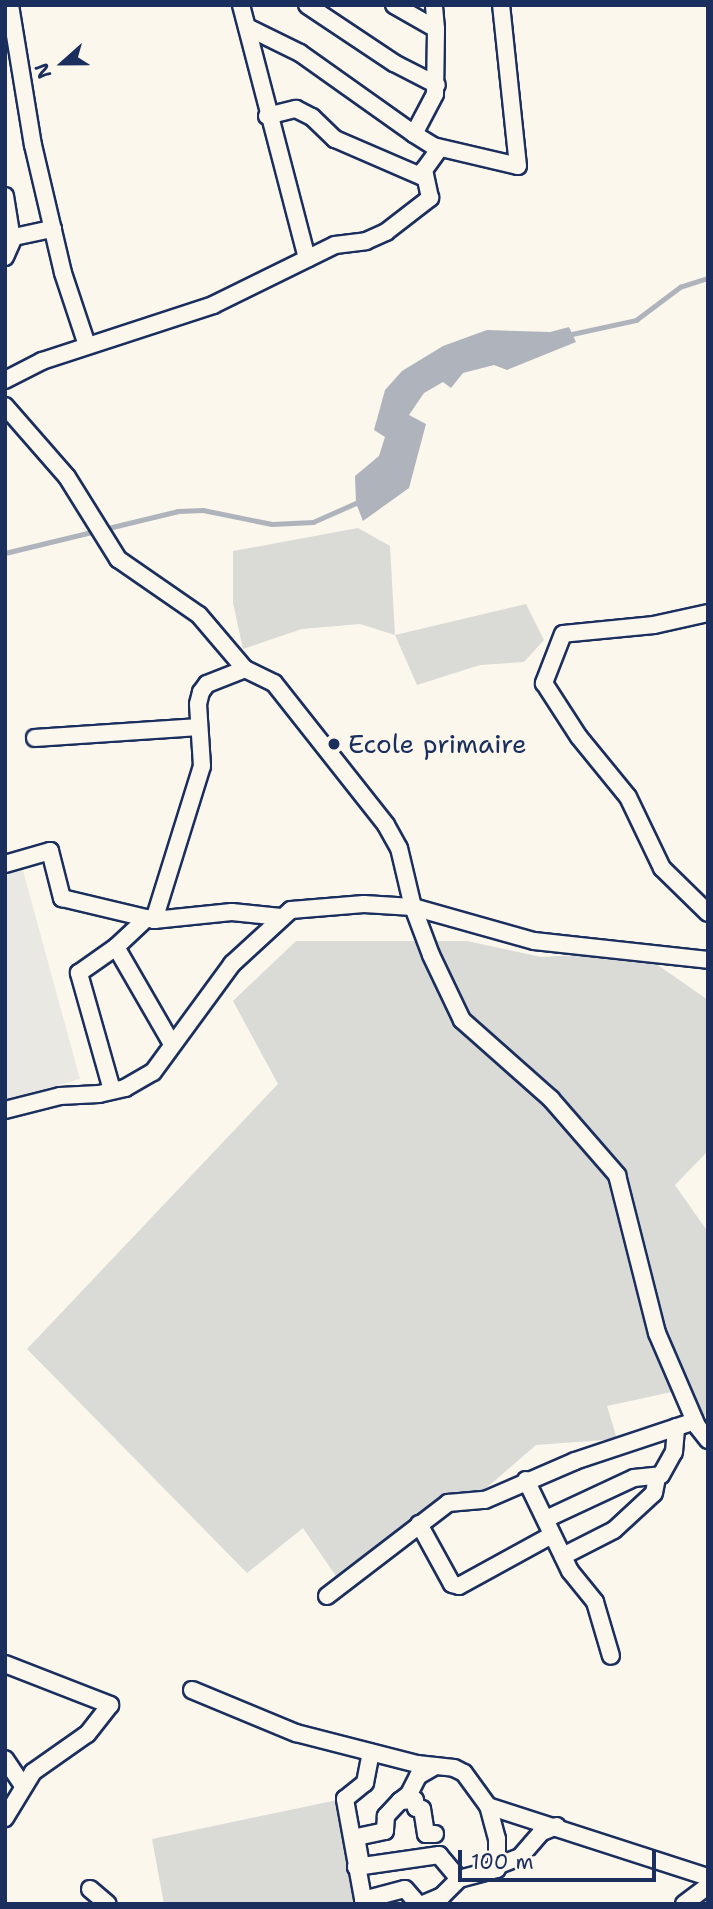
<!DOCTYPE html>
<style>
body{margin:0}
#map{position:relative;width:713px;height:1909px;overflow:hidden;background:#fbf7ec;font-family:"Shantell Sans",sans-serif}
div>[style]{position:absolute}
.built>*{inset:0;background:#eae8e2}
.green>*{inset:0;background:#dadad7}
.water>*{inset:0;background:#afb3bb}
.stream>*{height:4.5px;margin:-2.25px;padding:0 2.25px;transform-origin:2.25px;border-radius:2.25px;background:#afb3bb}
.roads{filter:drop-shadow(2px 0 #1b2f5e) drop-shadow(-2px 0 #1b2f5e) drop-shadow(0 2px #1b2f5e) drop-shadow(0 -2px #1b2f5e)}
.street>*{height:16px;margin:-8px;padding:0 8px;transform-origin:8px;border-radius:8px;background:#fbf7ec}
.dots>*{width:19px;height:19px;translate:-50% -50%;box-sizing:border-box;border:4px solid #fbf7ec;border-radius:50%}
span{translate:-50% -50%;white-space:nowrap;text-align:center;line-height:1.15;-webkit-text-stroke:5px #fbf7ec;paint-order:stroke}
.poi-label{font-size:26px;color:#1b2f5e}
.left{translate:0 -50%;text-align:left}
.frame{position:absolute;inset:0;border:7px solid #1b2f5e;pointer-events:none}
.north{position:absolute;left:28px;top:28px;width:70px;height:70px;-webkit-text-stroke:5px #fbf7ec;paint-order:stroke;rotate:249deg;font-size:19px;font-weight:700;line-height:28px;text-align:center;color:#1b2f5e}
.north::after{content:'';display:block;margin:auto;width:24px;height:32px;background:#1b2f5e;clip-path:polygon(50% 0,100% 100%,50% 72%,0 100%)}
.scale{position:absolute;left:458px;top:1850px;width:198px;height:32px;box-sizing:border-box;border:4px solid #1b2f5e;border-top:0;padding-left:9px;font-size:21px;line-height:24px;white-space:nowrap;color:#1b2f5e;-webkit-text-stroke:5px #fbf7ec;paint-order:stroke}
</style>
<div id="map">
<div class="built">
<div style="clip-path:polygon(22px 867px,80px 1079px,5px 1100px,5px 871px)"></div>
</div>
<div class="green">
<div style="clip-path:polygon(358px 528px,390px 546px,395px 635px,526px 604px,544px 640px,524px 662px,480px 665px,417px 685px,395px 635px,360px 624px,302px 629px,243px 649px,233px 603px,233px 551px)"></div>
<div style="clip-path:polygon(296px 941px,467px 941px,541px 957px,639px 952px,708px 1000px,708px 1151px,675px 1185px,708px 1232px,708px 1414px,696px 1421px,681px 1390px,607px 1406px,617px 1439px,536px 1445px,477px 1496px,447px 1507px,338px 1579px,303px 1528px,247px 1573px,27px 1349px,278px 1084px,233px 1001px)"></div>
<div style="clip-path:polygon(342px 1799px,360px 1904px,164px 1904px,152px 1839px)"></div>
</div>
<div class="water">
<div style="clip-path:polygon(569px 327px,576px 342px,507px 370px,494px 365px,463px 373px,451px 388px,443px 382px,424px 393px,409px 415px,426px 424px,409px 488px,363px 521px,356px 503px,355px 476px,379px 456px,385px 437px,374px 430px,385px 390px,402px 371px,443px 346px,487px 330px,550px 332px)"></div>
</div>
<div class="stream">
<div style="left:572px;top:334px;width:66px;rotate:-12.3deg"></div>
<div style="left:636px;top:320px;width:55px;rotate:-36.9deg"></div>
<div style="left:680px;top:287px;width:29px;rotate:-18deg"></div>
<div style="left:5px;top:553px;width:178px;rotate:-13.6deg"></div>
<div style="left:178px;top:511px;width:25px;rotate:-2deg"></div>
<div style="left:203px;top:510px;width:70px;rotate:11.5deg"></div>
<div style="left:272px;top:524px;width:41px;rotate:-2.8deg"></div>
<div style="left:313px;top:522px;width:47px;rotate:-23.8deg"></div>
</div>
<div class="roads">
<div class="street">
<div style="left:10px;top:5px;width:142px;rotate:80.7deg"></div>
<div style="left:33px;top:145px;width:131px;rotate:76.8deg"></div>
<div style="left:63px;top:273px;width:76px;rotate:71.6deg"></div>
<div style="left:241px;top:5px;width:262px;rotate:75.4deg"></div>
<div style="left:307px;top:5px;width:105px;rotate:33.7deg"></div>
<div style="left:394px;top:63px;width:48px;rotate:27.1deg"></div>
<div style="left:394px;top:5px;width:48px;rotate:29.7deg"></div>
<div style="left:436px;top:29px;width:24px;rotate:-95deg"></div>
<div style="left:247px;top:27px;width:59px;rotate:26.1deg"></div>
<div style="left:300px;top:53px;width:140px;rotate:35.4deg"></div>
<div style="left:414px;top:134px;width:45px;rotate:-62.3deg"></div>
<div style="left:435px;top:94px;width:65px;rotate:-89.1deg"></div>
<div style="left:267px;top:116px;width:30px;rotate:-14deg"></div>
<div style="left:296px;top:109px;width:18px;rotate:27deg"></div>
<div style="left:312px;top:117px;width:32px;rotate:44deg"></div>
<div style="left:335px;top:139px;width:98px;rotate:23.4deg"></div>
<div style="left:414px;top:134px;width:22px;rotate:32deg"></div>
<div style="left:433px;top:146px;width:87px;rotate:13.2deg"></div>
<div style="left:518px;top:166px;width:162px;rotate:-96deg"></div>
<div style="left:5px;top:196px;width:44px;rotate:80.8deg"></div>
<div style="left:5px;top:257px;width:22px;rotate:-66deg"></div>
<div style="left:14px;top:237px;width:40px;rotate:-12deg"></div>
<div style="left:5px;top:380px;width:42px;rotate:-27.2deg"></div>
<div style="left:42px;top:361px;width:180px;rotate:-18.1deg"></div>
<div style="left:213px;top:305px;width:136px;rotate:-26.2deg"></div>
<div style="left:335px;top:245px;width:31px;rotate:-7deg"></div>
<div style="left:366px;top:241px;width:22px;rotate:-24deg"></div>
<div style="left:386px;top:232px;width:56px;rotate:-37.7deg"></div>
<div style="left:430px;top:198px;width:29px;rotate:-102deg"></div>
<div style="left:424px;top:170px;width:27px;rotate:-54deg"></div>
<div style="left:5px;top:406px;width:94px;rotate:48.9deg"></div>
<div style="left:67px;top:477px;width:97px;rotate:58.1deg"></div>
<div style="left:118px;top:559px;width:98px;rotate:34.7deg"></div>
<div style="left:199px;top:615px;width:71px;rotate:49.6deg"></div>
<div style="left:245px;top:669px;width:32px;rotate:26deg"></div>
<div style="left:274px;top:683px;width:181px;rotate:51.7deg"></div>
<div style="left:386px;top:825px;width:26px;rotate:61deg"></div>
<div style="left:399px;top:848px;width:61px;rotate:76.7deg"></div>
<div style="left:413px;top:907px;width:51px;rotate:69.4deg"></div>
<div style="left:431px;top:955px;width:72px;rotate:64.5deg"></div>
<div style="left:462px;top:1020px;width:119px;rotate:41.6deg"></div>
<div style="left:551px;top:1099px;width:101px;rotate:49deg"></div>
<div style="left:617px;top:1175px;width:163px;rotate:75.8deg"></div>
<div style="left:657px;top:1333px;width:101px;rotate:66.7deg"></div>
<div style="left:697px;top:1426px;width:18px;rotate:52deg"></div>
<div style="left:708px;top:613px;width:55px;rotate:167.5deg"></div>
<div style="left:654px;top:625px;width:91px;rotate:174.4deg"></div>
<div style="left:563px;top:634px;width:53px;rotate:111.2deg"></div>
<div style="left:544px;top:683px;width:64px;rotate:57.1deg"></div>
<div style="left:579px;top:737px;width:77px;rotate:50.8deg"></div>
<div style="left:628px;top:797px;width:79px;rotate:64.4deg"></div>
<div style="left:662px;top:868px;width:64px;rotate:44.4deg"></div>
<div style="left:35px;top:738px;width:164px;rotate:-3.8deg"></div>
<div style="left:5px;top:864px;width:47px;rotate:-16.1deg"></div>
<div style="left:50px;top:851px;width:49px;rotate:75.7deg"></div>
<div style="left:62px;top:898px;width:95px;rotate:13.4deg"></div>
<div style="left:154px;top:920px;width:78px;rotate:-5.9deg"></div>
<div style="left:232px;top:912px;width:49px;rotate:5.8deg"></div>
<div style="left:147px;top:918px;width:42px;rotate:136.9deg"></div>
<div style="left:116px;top:947px;width:112px;rotate:60deg"></div>
<div style="left:154px;top:920px;width:161px;rotate:-72.7deg"></div>
<div style="left:202px;top:766px;width:62px;rotate:-93.7deg"></div>
<div style="left:198px;top:704px;width:12px;rotate:-76deg"></div>
<div style="left:201px;top:692px;width:10px;rotate:-53deg"></div>
<div style="left:207px;top:684px;width:41px;rotate:-21.5deg"></div>
<div style="left:112px;top:1090px;width:122px;rotate:-105.8deg"></div>
<div style="left:79px;top:973px;width:45px;rotate:-35.1deg"></div>
<div style="left:5px;top:1110px;width:57px;rotate:-14.3deg"></div>
<div style="left:60px;top:1096px;width:39px;rotate:-3deg"></div>
<div style="left:99px;top:1094px;width:27px;rotate:-13deg"></div>
<div style="left:125px;top:1088px;width:32px;rotate:-30deg"></div>
<div style="left:153px;top:1072px;width:134px;rotate:-53.8deg"></div>
<div style="left:232px;top:964px;width:80px;rotate:-42.5deg"></div>
<div style="left:291px;top:910px;width:73px;rotate:-4.7deg"></div>
<div style="left:364px;top:904px;width:49px;rotate:3.5deg"></div>
<div style="left:413px;top:907px;width:126px;rotate:15.7deg"></div>
<div style="left:534px;top:941px;width:175px;rotate:6.2deg"></div>
<div style="left:526px;top:1480px;width:101px;rotate:64.2deg"></div>
<div style="left:570px;top:1571px;width:40px;rotate:51deg"></div>
<div style="left:595px;top:1602px;width:56px;rotate:73.5deg"></div>
<div style="left:546px;top:1519px;width:97px;rotate:-25deg"></div>
<div style="left:634px;top:1478px;width:27px;rotate:-6deg"></div>
<div style="left:661px;top:1475px;width:26px;rotate:-61deg"></div>
<div style="left:674px;top:1452px;width:25px;rotate:-85deg"></div>
<div style="left:419px;top:1524px;width:68px;rotate:61.2deg"></div>
<div style="left:452px;top:1584px;width:7px;rotate:16deg"></div>
<div style="left:459px;top:1586px;width:106px;rotate:-28.7deg"></div>
<div style="left:563px;top:1556px;width:57px;rotate:-27deg"></div>
<div style="left:614px;top:1530px;width:54px;rotate:-42.8deg"></div>
<div style="left:654px;top:1493px;width:15px;rotate:-79deg"></div>
<div style="left:327px;top:1596px;width:153px;rotate:-37.5deg"></div>
<div style="left:448px;top:1503px;width:37px;rotate:-5deg"></div>
<div style="left:485px;top:1500px;width:98px;rotate:-23.4deg"></div>
<div style="left:575px;top:1461px;width:126px;rotate:-18.4deg"></div>
<div style="left:5px;top:1664px;width:113px;rotate:21.3deg"></div>
<div style="left:110px;top:1705px;width:37px;rotate:128deg"></div>
<div style="left:87px;top:1734px;width:66px;rotate:144.9deg"></div>
<div style="left:33px;top:1772px;width:54px;rotate:121.3deg"></div>
<div style="left:192px;top:1690px;width:113px;rotate:22.5deg"></div>
<div style="left:296px;top:1733px;width:125px;rotate:14.4deg"></div>
<div style="left:417px;top:1764px;width:37px;rotate:6deg"></div>
<div style="left:454px;top:1768px;width:11px;rotate:27deg"></div>
<div style="left:464px;top:1773px;width:41px;rotate:54deg"></div>
<div style="left:488px;top:1806px;width:231px;rotate:17.9deg"></div>
<div style="left:5px;top:1759px;width:32px;rotate:56deg"></div>
<div style="left:400px;top:1801px;width:11px;rotate:-38deg"></div>
<div style="left:409px;top:1794px;width:20px;rotate:-63deg"></div>
<div style="left:418px;top:1776px;width:20px;rotate:-30deg"></div>
<div style="left:435px;top:1834px;width:9px;rotate:180deg"></div>
<div style="left:426px;top:1834px;width:25px;rotate:-99deg"></div>
<div style="left:422px;top:1809px;width:6px;rotate:-171deg"></div>
<div style="left:416px;top:1808px;width:8px;rotate:-97deg"></div>
<div style="left:415px;top:1800px;width:15px;rotate:176deg"></div>
<div style="left:400px;top:1801px;width:21px;rotate:133deg"></div>
<div style="left:386px;top:1816px;width:15px;rotate:94deg"></div>
<div style="left:385px;top:1831px;width:30px;rotate:168deg"></div>
<div style="left:356px;top:1837px;width:23px;rotate:80deg"></div>
<div style="left:360px;top:1860px;width:8px;rotate:120deg"></div>
<div style="left:356px;top:1867px;width:84px;rotate:-8.2deg"></div>
<div style="left:439px;top:1855px;width:31px;rotate:50deg"></div>
<div style="left:499px;top:1865px;width:22px;rotate:-21deg"></div>
<div style="left:520px;top:1857px;width:33px;rotate:-49deg"></div>
<div style="left:542px;top:1832px;width:16px;rotate:-22deg"></div>
<div style="left:90px;top:1889px;width:23px;rotate:40deg"></div>
<div style="left:363px;top:1900px;width:43px;rotate:-14.7deg"></div>
<div style="left:405px;top:1889px;width:20px;rotate:49deg"></div>
<div style="left:364px;top:1904px;width:107px;rotate:-100.3deg"></div>
<div style="left:345px;top:1799px;width:26px;rotate:-39deg"></div>
<div style="left:365px;top:1783px;width:31px;rotate:-79deg"></div>
<div style="left:423px;top:1904px;width:21px;rotate:-23deg"></div>
<div style="left:442px;top:1896px;width:24px;rotate:-45deg"></div>
<div style="left:459px;top:1879px;width:39px;rotate:-15deg"></div>
<div style="left:497px;top:1869px;width:30px;rotate:-90deg"></div>
<div style="left:497px;top:1839px;width:34px;rotate:-105deg"></div>
<div style="left:684px;top:1904px;width:30px;rotate:-37deg"></div>
</div>
</div>
<div class="dots">
<div style="left:334px;top:744px;background:#1b2f5e"></div>
</div>
<div class="poi-label">
<span class="left" style="left:348px;top:744px">Ecole primaire</span>
</div>
<div class="frame"></div>
<div class="north">N</div>
<div class="scale">100 m</div>
</div>
